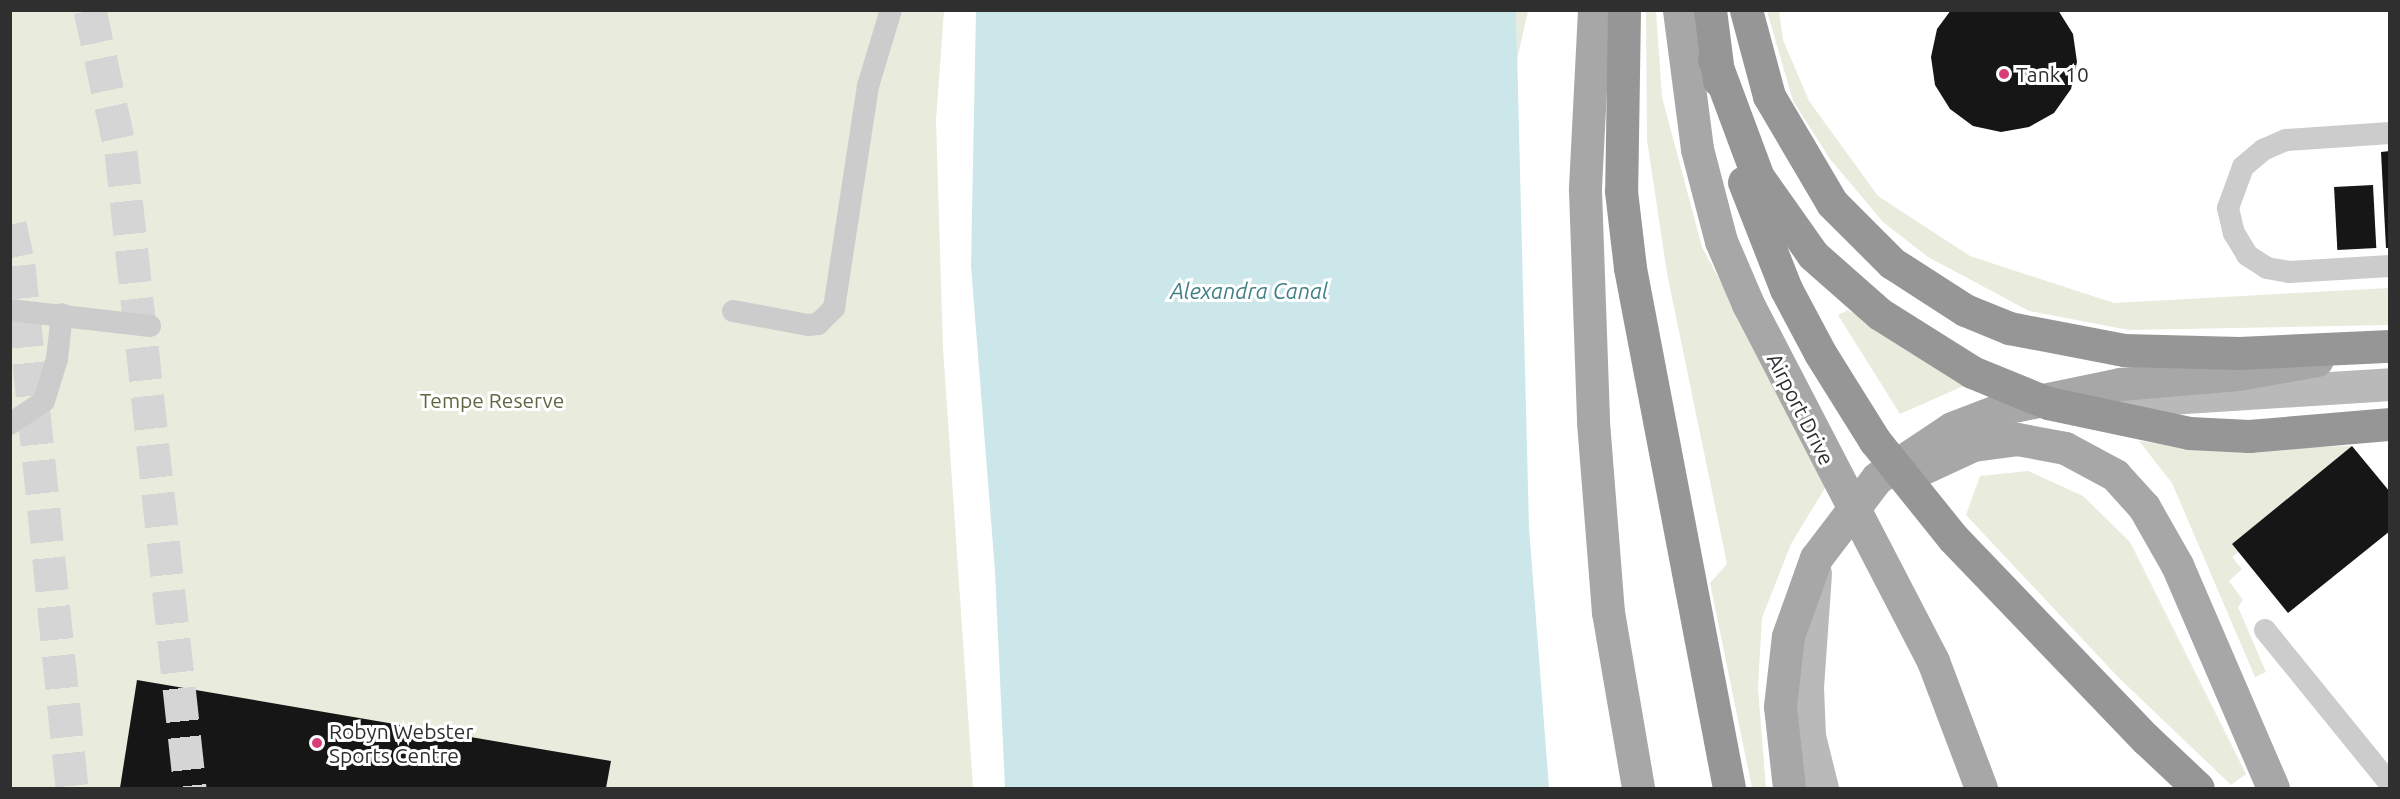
<!DOCTYPE html>
<style>
body{margin:0}
#map{position:relative;width:2400px;height:799px;overflow:hidden;background:#fff;font-family:Ubuntu,sans-serif}
div>[style]{position:absolute}
.green>*{inset:0;background:#e9ebdd}
.water>*{inset:0;background:#cbe7e9}
.building>*{inset:0;background:#161616;transform-origin:0 0}
.highway-tunnel>*{height:33px;margin-top:-16.5px;transform-origin:0;background:repeating-linear-gradient(90deg,#d5d5d5 0 33px,transparent 0 49px)}
.lane>*{height:22px;margin:-11px;padding:0 11px;transform-origin:11px;border-radius:11px;background:#ccc}
.secondary>*{height:33px;margin:-16.5px;padding:0 16.5px;transform-origin:16.5px;border-radius:16.5px;background:#b9b9b9}
.primary>*{height:33px;margin:-16.5px;padding:0 16.5px;transform-origin:16.5px;border-radius:16.5px;background:#a7a7a7}
.highway>*{height:33px;margin:-16.5px;padding:0 16.5px;transform-origin:16.5px;border-radius:16.5px;background:#969696}
.primary-bridge>*{height:33px;margin:-16.5px;padding:0 16.5px;transform-origin:16.5px;border-radius:16.5px;background:#a7a7a7}
.highway-bridge>*{height:33px;margin:-16.5px;padding:0 16.5px;transform-origin:16.5px;border-radius:16.5px;background:#969696}
.dots>*{width:16px;height:16px;translate:-50% -50%;box-sizing:border-box;border:3px solid #fff;border-radius:50%}
span{translate:-50% -50%;white-space:nowrap;text-align:center;line-height:1.15;-webkit-text-stroke:6px #fff;paint-order:stroke}
.poi-label{font-size:21px;color:#2f2f2f}
.left{translate:0 -50%;text-align:left}
.park-label{font-size:21px;color:#5e673f}
.street-label{font-size:21px;color:#2f2f2f}
.water-label{font-size:22px;color:#407f85;font-style:italic}
.frame{position:absolute;inset:0;border:12px solid #2f2f2f;pointer-events:none}
</style>
<div id="map">
<div class="green">
<div style="clip-path:polygon(10px 11px,944px 11px,936px 120px,943px 348px,973px 788px,11px 788px)"></div>
<div style="clip-path:polygon(1516px 11px,1528px 11px,1517px 60px)"></div>
<div style="clip-path:polygon(1646px 11px,1656px 11px,1662px 97px,1702px 247px,1828px 483px,1791px 544px,1762px 618px,1758px 688px,1766px 788px,1752px 788px,1710px 583px,1727px 564px,1667px 273px,1647px 140px)"></div>
<div style="clip-path:polygon(1767px 11px,1779px 11px,1783px 40px,1809px 101px,1878px 196px,1970px 256px,2114px 303px,2389px 288px,2389px 325px,2129px 330px,2029px 311px,1928px 257px,1883px 222px,1830px 159px,1793px 101px)"></div>
<div style="clip-path:polygon(1848px 310px,1930px 357px,1977px 380px,1900px 414px,1838px 315px)"></div>
<div style="clip-path:polygon(2139px 441px,2198px 450px,2352px 446px,2232px 544px,2239px 552px,2232px 557px,2242px 569px,2229px 581px,2243px 600px,2238px 607px,2266px 672px,2255px 677px,2172px 483px)"></div>
<div style="clip-path:polygon(2028px 471px,2083px 496px,2130px 542px,2246px 774px,2231px 785px,2118px 677px,1966px 515px,1980px 476px)"></div>
</div>
<div class="water">
<div style="clip-path:polygon(976px 11px,1516px 11px,1529px 528px,1549px 788px,1005px 788px,995px 571px,971px 266px)"></div>
</div>
<div class="building">
<div style="clip-path:polygon(1951px 10px,2058px 10px,2073px 34px,2077px 62px,2071px 89px,2054px 113px,2029px 127px,2001px 132px,1973px 126px,1950px 109px,1935px 85px,1931px 57px,1937px 29px)"></div>
<div style="clip-path:polygon(2390px 151px,2390px 248px,2386px 248px,2381px 152px)"></div>
<div style="left:2373px;top:185px;width:63px;height:39px;rotate:87deg"></div>
<div style="clip-path:polygon(2352px 446px,2390px 492px,2390px 531px,2288px 613px,2232px 544px)"></div>
<div style="clip-path:polygon(137px 680px,611px 761px,606px 788px,120px 788px)"></div>
</div>
<div class="highway-tunnel">
<div style="left:90px;top:10px;width:145px;rotate:77.7deg"></div>
<div style="left:121px;top:152px;width:640px;rotate:83.81deg"></div>
<div style="left:10px;top:224px;width:42px;rotate:77.6deg"></div>
<div style="left:19px;top:265px;width:526px;rotate:84.21deg"></div>
</div>
<div class="lane">
<div style="left:2390px;top:133px;width:104px;rotate:176.1deg"></div>
<div style="left:2286px;top:140px;width:25px;rotate:157deg"></div>
<div style="left:2263px;top:150px;width:26px;rotate:140deg"></div>
<div style="left:2243px;top:167px;width:44px;rotate:110.1deg"></div>
<div style="left:2228px;top:208px;width:26px;rotate:77deg"></div>
<div style="left:2234px;top:233px;width:26px;rotate:59deg"></div>
<div style="left:2247px;top:255px;width:24px;rotate:33deg"></div>
<div style="left:2267px;top:268px;width:22px;rotate:10deg"></div>
<div style="left:2289px;top:272px;width:101px;rotate:-3.4deg"></div>
<div style="left:10px;top:310px;width:141px;rotate:6.5deg"></div>
<div style="left:733px;top:311px;width:76px;rotate:10.6deg"></div>
<div style="left:808px;top:325px;width:10px;rotate:-6deg"></div>
<div style="left:818px;top:324px;width:23px;rotate:-45deg"></div>
<div style="left:834px;top:308px;width:225px;rotate:-81.3deg"></div>
<div style="left:868px;top:86px;width:79px;rotate:-73.2deg"></div>
<div style="left:10px;top:424px;width:41px;rotate:-34.1deg"></div>
<div style="left:44px;top:401px;width:44px;rotate:-72.8deg"></div>
<div style="left:57px;top:359px;width:45px;rotate:-83.7deg"></div>
<div style="left:2265px;top:630px;width:198px;rotate:50.9deg"></div>
</div>
<div class="secondary">
<div style="left:2074px;top:404px;width:317px;rotate:-3.6deg"></div>
<div style="left:1815px;top:573px;width:114px;rotate:94deg"></div>
<div style="left:1807px;top:687px;width:49px;rotate:87.7deg"></div>
<div style="left:1809px;top:736px;width:54px;rotate:76deg"></div>
</div>
<div class="primary">
<div style="left:1594px;top:10px;width:180px;rotate:92.9deg"></div>
<div style="left:1585px;top:190px;width:232px;rotate:88deg"></div>
<div style="left:1593px;top:422px;width:191px;rotate:85.5deg"></div>
<div style="left:1608px;top:612px;width:179px;rotate:80.3deg"></div>
<div style="left:1679px;top:10px;width:140px;rotate:82.6deg"></div>
<div style="left:1919px;top:470px;width:60px;rotate:-24.8deg"></div>
<div style="left:1973px;top:445px;width:44px;rotate:-7.8deg"></div>
<div style="left:2017px;top:439px;width:49px;rotate:10.6deg"></div>
<div style="left:2065px;top:448px;width:57px;rotate:28.4deg"></div>
<div style="left:2115px;top:475px;width:43px;rotate:47.8deg"></div>
<div style="left:2144px;top:507px;width:67px;rotate:60.4deg"></div>
<div style="left:2177px;top:565px;width:243px;rotate:66.7deg"></div>
<div style="left:1789px;top:788px;width:82px;rotate:-96.3deg"></div>
<div style="left:1780px;top:706px;width:70px;rotate:-83.5deg"></div>
<div style="left:1788px;top:636px;width:83px;rotate:-70.3deg"></div>
<div style="left:1816px;top:558px;width:101px;rotate:-52.7deg"></div>
<div style="left:1877px;top:478px;width:90px;rotate:-33.7deg"></div>
<div style="left:1952px;top:428px;width:56px;rotate:-21deg"></div>
<div style="left:2004px;top:408px;width:118px;rotate:-11.7deg"></div>
<div style="left:2120px;top:384px;width:118px;rotate:-4.8deg"></div>
<div style="left:2238px;top:374px;width:80px;rotate:-10deg"></div>
</div>
<div class="highway">
<div style="left:1624px;top:10px;width:181px;rotate:90.9deg"></div>
<div style="left:1621px;top:191px;width:78px;rotate:83.3deg"></div>
<div style="left:1630px;top:268px;width:529px;rotate:79.22deg"></div>
<div style="left:1710px;top:10px;width:71px;rotate:82.7deg"></div>
<div style="left:1746px;top:10px;width:89px;rotate:75deg"></div>
<div style="left:1769px;top:96px;width:124px;rotate:59.5deg"></div>
<div style="left:1832px;top:203px;width:85px;rotate:45deg"></div>
<div style="left:1892px;top:263px;width:87px;rotate:32.8deg"></div>
<div style="left:1965px;top:310px;width:48px;rotate:22.2deg"></div>
<div style="left:2009px;top:328px;width:117px;rotate:10.8deg"></div>
<div style="left:2124px;top:350px;width:115px;rotate:1.5deg"></div>
<div style="left:2239px;top:353px;width:151px;rotate:-2.7deg"></div>
<div style="left:1714px;top:59px;width:126px;rotate:69.6deg"></div>
<div style="left:1758px;top:177px;width:95px;rotate:54.8deg"></div>
<div style="left:1813px;top:255px;width:89px;rotate:41.4deg"></div>
<div style="left:1880px;top:314px;width:109px;rotate:32.2deg"></div>
<div style="left:1744px;top:182px;width:115px;rotate:68.6deg"></div>
<div style="left:1786px;top:289px;width:72px;rotate:62deg"></div>
<div style="left:2146px;top:739px;width:71px;rotate:43.3deg"></div>
</div>
<div class="primary-bridge">
<div style="left:1697px;top:149px;width:95px;rotate:75.4deg"></div>
<div style="left:1721px;top:241px;width:69px;rotate:66.8deg"></div>
<div style="left:1748px;top:304px;width:402px;rotate:62.6deg"></div>
<div style="left:1933px;top:661px;width:136px;rotate:69.3deg"></div>
</div>
<div class="highway-bridge">
<div style="left:1820px;top:353px;width:104px;rotate:58deg"></div>
<div style="left:1875px;top:441px;width:124px;rotate:51.2deg"></div>
<div style="left:1953px;top:538px;width:279px;rotate:46.2deg"></div>
<div style="left:1972px;top:372px;width:82px;rotate:22.2deg"></div>
<div style="left:2048px;top:403px;width:144px;rotate:12deg"></div>
<div style="left:2189px;top:433px;width:60px;rotate:2.9deg"></div>
<div style="left:2249px;top:436px;width:142px;rotate:-4.9deg"></div>
</div>
<div class="dots">
<div style="left:2004px;top:74px;background:#d93d79"></div>
<div style="left:317px;top:743px;background:#d93d79"></div>
</div>
<div class="poi-label">
<span class="left" style="left:2016px;top:74px">Tank 10</span>
<span class="left" style="left:329px;top:743px">Robyn Webster<br>Sports Centre</span>
</div>
<div class="park-label">
<span style="left:492px;top:400px">Tempe Reserve</span>
</div>
<div class="street-label">
<span style="left:1801px;top:409px;rotate:63deg">Airport Drive</span>
</div>
<div class="water-label">
<span style="left:1249px;top:291px">Alexandra Canal</span>
</div>
<div class="frame"></div>
</div>
